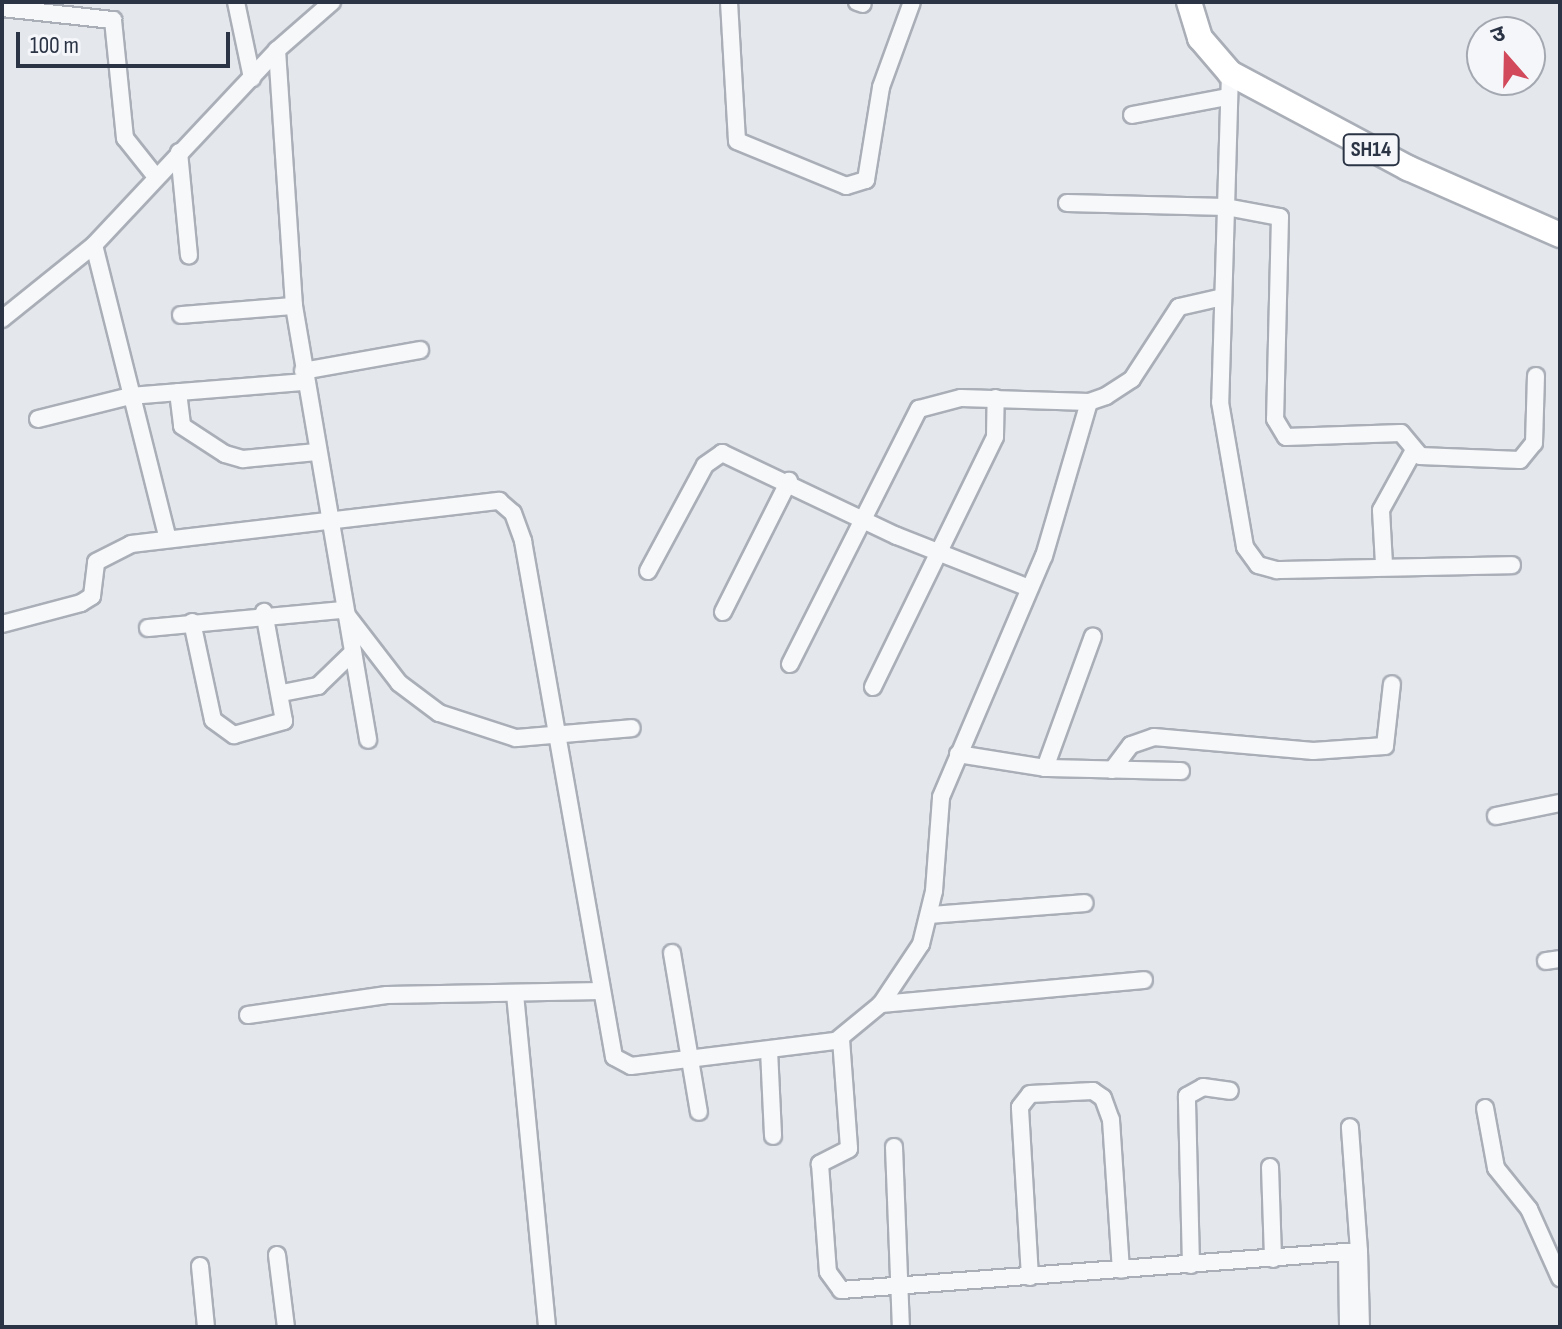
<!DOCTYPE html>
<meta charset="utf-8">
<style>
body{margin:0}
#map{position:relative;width:1562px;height:1329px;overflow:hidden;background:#e4e7ec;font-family:"Sofia Sans Condensed","Noto Sans Devanagari",sans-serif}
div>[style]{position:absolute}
.roads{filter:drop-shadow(2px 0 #a9aeb7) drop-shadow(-2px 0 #a9aeb7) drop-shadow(0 2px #a9aeb7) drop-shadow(0 -2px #a9aeb7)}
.street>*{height:16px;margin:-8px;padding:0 8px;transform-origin:8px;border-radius:8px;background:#f7f8fa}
.primary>*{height:24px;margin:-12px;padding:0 12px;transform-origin:12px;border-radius:12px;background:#fff}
span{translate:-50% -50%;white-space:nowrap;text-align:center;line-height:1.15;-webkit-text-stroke:7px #f4f6f9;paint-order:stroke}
.shield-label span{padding:2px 6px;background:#f4f6f9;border:2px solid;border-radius:6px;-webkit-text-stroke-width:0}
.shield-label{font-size:22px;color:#2b3445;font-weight:700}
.frame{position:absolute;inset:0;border:4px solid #2b3445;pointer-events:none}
.north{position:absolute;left:1466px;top:16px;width:80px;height:80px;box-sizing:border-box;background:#f4f6f9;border:2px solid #a4a8b1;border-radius:50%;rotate:340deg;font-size:22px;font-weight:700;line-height:32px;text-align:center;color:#2b3445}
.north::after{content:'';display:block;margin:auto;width:28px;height:36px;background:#d1495b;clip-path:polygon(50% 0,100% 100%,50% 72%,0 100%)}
.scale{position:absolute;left:16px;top:32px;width:214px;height:36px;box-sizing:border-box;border:4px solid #2b3445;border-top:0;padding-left:10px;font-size:24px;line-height:28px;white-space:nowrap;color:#2b3445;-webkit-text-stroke:6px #f4f6f9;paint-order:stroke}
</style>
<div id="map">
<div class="roads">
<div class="street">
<div style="left:236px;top:2px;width:78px;rotate:78.1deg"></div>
<div style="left:729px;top:2px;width:139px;rotate:86.7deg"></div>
<div style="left:737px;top:141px;width:118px;rotate:22.4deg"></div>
<div style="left:846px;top:186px;width:21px;rotate:-17deg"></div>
<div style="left:866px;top:180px;width:94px;rotate:-80.8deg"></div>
<div style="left:881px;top:87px;width:90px;rotate:-70deg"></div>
<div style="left:857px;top:2px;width:6px;rotate:18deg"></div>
<div style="left:2px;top:8px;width:112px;rotate:6.2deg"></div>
<div style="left:113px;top:20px;width:119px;rotate:84.2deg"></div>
<div style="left:125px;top:138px;width:50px;rotate:51.5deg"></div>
<div style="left:277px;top:50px;width:257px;rotate:86.2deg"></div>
<div style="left:294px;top:306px;width:440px;rotate:80.3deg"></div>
<div style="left:1230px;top:73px;width:329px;rotate:91.7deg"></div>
<div style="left:1220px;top:402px;width:147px;rotate:80.2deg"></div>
<div style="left:1245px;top:547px;width:22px;rotate:54deg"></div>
<div style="left:1258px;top:565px;width:20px;rotate:15deg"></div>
<div style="left:1277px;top:570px;width:235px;rotate:-1.2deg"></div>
<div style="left:1132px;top:115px;width:97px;rotate:-10.7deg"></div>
<div style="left:179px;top:152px;width:104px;rotate:84.5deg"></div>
<div style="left:1067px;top:203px;width:159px;rotate:1.4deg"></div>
<div style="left:1226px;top:207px;width:55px;rotate:10.5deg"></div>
<div style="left:1280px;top:217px;width:202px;rotate:91.4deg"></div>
<div style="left:1275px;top:419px;width:21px;rotate:59deg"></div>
<div style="left:1286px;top:437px;width:115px;rotate:-2deg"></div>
<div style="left:1401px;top:433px;width:30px;rotate:50deg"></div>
<div style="left:1420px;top:456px;width:100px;rotate:2.3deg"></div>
<div style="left:1520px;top:460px;width:22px;rotate:-51deg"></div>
<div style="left:1534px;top:443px;width:67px;rotate:-88.3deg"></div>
<div style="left:94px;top:245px;width:303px;rotate:75.9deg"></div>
<div style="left:181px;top:315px;width:113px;rotate:-4.6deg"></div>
<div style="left:2px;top:319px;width:118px;rotate:-38.8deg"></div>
<div style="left:94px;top:245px;width:267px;rotate:-46.8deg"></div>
<div style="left:277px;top:50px;width:73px;rotate:-41.1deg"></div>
<div style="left:303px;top:371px;width:119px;rotate:-10.2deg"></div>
<div style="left:178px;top:392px;width:34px;rotate:83deg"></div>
<div style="left:182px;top:426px;width:51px;rotate:33.1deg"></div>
<div style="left:225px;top:454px;width:19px;rotate:16deg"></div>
<div style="left:243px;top:459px;width:74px;rotate:-5.4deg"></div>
<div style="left:38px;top:419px;width:95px;rotate:-14deg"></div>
<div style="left:130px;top:396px;width:176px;rotate:-4.6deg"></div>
<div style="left:1384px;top:564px;width:54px;rotate:-93.2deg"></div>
<div style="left:1381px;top:510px;width:66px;rotate:-61.1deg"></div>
<div style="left:648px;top:571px;width:120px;rotate:-61.7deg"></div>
<div style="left:705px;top:465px;width:21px;rotate:-35deg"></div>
<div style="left:722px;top:453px;width:194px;rotate:25.4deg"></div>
<div style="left:897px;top:536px;width:142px;rotate:21.5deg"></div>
<div style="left:723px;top:612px;width:147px;rotate:-63.3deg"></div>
<div style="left:192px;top:622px;width:100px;rotate:77.9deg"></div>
<div style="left:213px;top:720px;width:26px;rotate:36deg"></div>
<div style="left:234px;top:735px;width:52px;rotate:-15.6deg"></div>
<div style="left:284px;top:721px;width:111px;rotate:-100.4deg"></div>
<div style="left:2px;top:624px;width:82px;rotate:-14.9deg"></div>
<div style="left:81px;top:603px;width:13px;rotate:-32deg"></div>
<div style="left:92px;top:596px;width:34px;rotate:-83deg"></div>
<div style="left:96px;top:562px;width:39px;rotate:-27deg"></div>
<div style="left:131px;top:544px;width:371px;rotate:-6.7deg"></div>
<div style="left:499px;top:501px;width:18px;rotate:41deg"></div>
<div style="left:513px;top:513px;width:30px;rotate:70deg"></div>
<div style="left:523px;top:541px;width:524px;rotate:80deg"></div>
<div style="left:614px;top:1057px;width:19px;rotate:28deg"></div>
<div style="left:631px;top:1066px;width:207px;rotate:-7deg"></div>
<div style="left:836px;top:1041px;width:58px;rotate:-39.4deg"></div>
<div style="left:881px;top:1004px;width:72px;rotate:-56.3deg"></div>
<div style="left:921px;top:944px;width:55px;rotate:-76.2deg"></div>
<div style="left:934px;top:891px;width:94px;rotate:-85.7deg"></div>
<div style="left:941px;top:797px;width:262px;rotate:-66.9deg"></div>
<div style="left:1044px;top:556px;width:160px;rotate:-73.7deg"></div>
<div style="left:148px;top:628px;width:196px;rotate:-5.3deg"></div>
<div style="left:343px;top:610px;width:92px;rotate:52.5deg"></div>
<div style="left:399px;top:683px;width:50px;rotate:36.9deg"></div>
<div style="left:439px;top:713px;width:81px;rotate:18deg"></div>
<div style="left:516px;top:738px;width:116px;rotate:-4.9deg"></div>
<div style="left:790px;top:664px;width:286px;rotate:-63.2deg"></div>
<div style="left:919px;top:409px;width:43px;rotate:-14.7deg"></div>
<div style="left:961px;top:398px;width:128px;rotate:1.8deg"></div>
<div style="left:1089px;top:402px;width:18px;rotate:-19deg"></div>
<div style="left:1106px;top:396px;width:31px;rotate:-33deg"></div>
<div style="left:1132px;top:379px;width:86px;rotate:-56.9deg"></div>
<div style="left:1179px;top:307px;width:45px;rotate:-12.8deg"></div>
<div style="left:873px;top:687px;width:278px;rotate:-64deg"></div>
<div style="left:995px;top:437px;width:39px;rotate:-89deg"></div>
<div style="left:282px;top:693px;width:37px;rotate:-11deg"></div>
<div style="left:318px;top:686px;width:46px;rotate:-44.1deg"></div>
<div style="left:958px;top:754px;width:88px;rotate:9.1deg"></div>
<div style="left:1045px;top:768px;width:136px;rotate:1.3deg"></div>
<div style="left:1045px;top:768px;width:140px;rotate:-70deg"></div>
<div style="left:1112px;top:770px;width:31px;rotate:-53deg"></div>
<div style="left:1131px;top:745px;width:24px;rotate:-19deg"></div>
<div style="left:1154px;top:737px;width:160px;rotate:5deg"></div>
<div style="left:1313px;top:751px;width:72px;rotate:-4deg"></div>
<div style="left:1385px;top:746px;width:62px;rotate:-83.6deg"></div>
<div style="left:1496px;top:816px;width:65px;rotate:-11.5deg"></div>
<div style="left:930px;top:915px;width:155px;rotate:-4.4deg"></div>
<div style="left:672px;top:953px;width:161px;rotate:80.4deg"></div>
<div style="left:1546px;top:961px;width:14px;rotate:-8deg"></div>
<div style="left:515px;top:994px;width:335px;rotate:84.5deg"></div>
<div style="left:881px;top:1004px;width:264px;rotate:-5.2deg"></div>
<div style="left:248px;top:1015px;width:140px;rotate:-8.2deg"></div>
<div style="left:387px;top:995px;width:214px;rotate:-1.1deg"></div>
<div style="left:841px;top:1039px;width:110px;rotate:85.8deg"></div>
<div style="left:849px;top:1149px;width:33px;rotate:153deg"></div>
<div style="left:820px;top:1164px;width:108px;rotate:85.8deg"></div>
<div style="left:828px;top:1272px;width:22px;rotate:54deg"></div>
<div style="left:841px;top:1290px;width:519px;rotate:-4.31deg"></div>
<div style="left:1359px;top:1251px;width:124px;rotate:-94.2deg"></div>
<div style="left:769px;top:1050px;width:86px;rotate:87.3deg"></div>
<div style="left:1485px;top:1108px;width:61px;rotate:79.6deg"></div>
<div style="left:1496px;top:1168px;width:53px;rotate:51.2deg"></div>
<div style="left:1529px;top:1209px;width:76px;rotate:65.8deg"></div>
<div style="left:894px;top:1147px;width:180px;rotate:87.8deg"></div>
<div style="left:1270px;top:1167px;width:92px;rotate:88.1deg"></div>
<div style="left:1359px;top:1251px;width:76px;rotate:88.5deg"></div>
<div style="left:1347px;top:1253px;width:74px;rotate:89.2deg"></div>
<div style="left:277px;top:1255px;width:73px;rotate:82.9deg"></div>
<div style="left:1191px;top:1265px;width:169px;rotate:-91.4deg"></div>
<div style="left:1187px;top:1096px;width:18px;rotate:-29deg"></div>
<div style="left:1203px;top:1087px;width:27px;rotate:8deg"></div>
<div style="left:200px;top:1266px;width:61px;rotate:84.4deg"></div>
<div style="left:1030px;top:1277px;width:170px;rotate:-93.4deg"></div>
<div style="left:1020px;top:1107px;width:16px;rotate:-52deg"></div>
<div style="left:1030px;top:1094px;width:63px;rotate:-2.7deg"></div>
<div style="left:1093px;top:1091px;width:12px;rotate:35deg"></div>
<div style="left:1103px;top:1098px;width:23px;rotate:70deg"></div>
<div style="left:1111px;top:1120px;width:150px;rotate:86.2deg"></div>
</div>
<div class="primary">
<div style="left:1189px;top:2px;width:38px;rotate:73deg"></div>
<div style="left:1200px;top:38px;width:46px;rotate:49.4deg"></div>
<div style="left:1230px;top:73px;width:202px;rotate:28.1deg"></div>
<div style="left:1408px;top:168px;width:166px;rotate:23.8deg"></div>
</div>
</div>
<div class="shield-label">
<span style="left:1371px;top:150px">SH14</span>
</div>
<div class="frame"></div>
<div class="north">उ</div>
<div class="scale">100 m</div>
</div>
